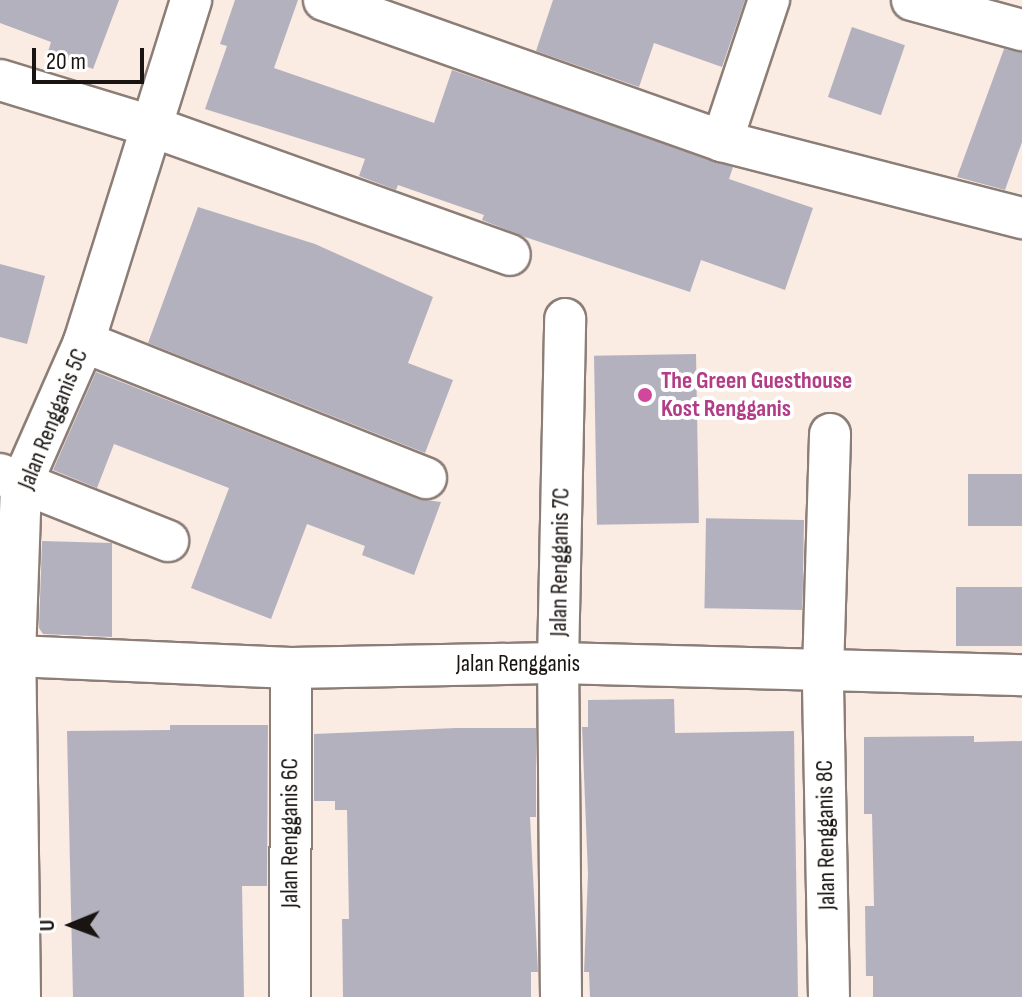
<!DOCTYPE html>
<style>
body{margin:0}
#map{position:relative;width:1022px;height:997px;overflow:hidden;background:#faebe3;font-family:"Sofia Sans Condensed",sans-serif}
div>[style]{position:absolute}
.building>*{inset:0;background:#b4b1bf;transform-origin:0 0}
.roads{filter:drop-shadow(2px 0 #8c7e77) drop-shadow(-2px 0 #8c7e77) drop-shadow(0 2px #8c7e77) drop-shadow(0 -2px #8c7e77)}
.street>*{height:40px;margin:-20px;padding:0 20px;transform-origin:20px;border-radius:20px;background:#fff}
.dots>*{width:22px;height:22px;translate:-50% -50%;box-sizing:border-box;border:4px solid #fff;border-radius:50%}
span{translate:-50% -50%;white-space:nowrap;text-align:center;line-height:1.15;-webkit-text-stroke:8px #fff;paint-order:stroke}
.hotel-label{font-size:24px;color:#b23c85;font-weight:700}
.left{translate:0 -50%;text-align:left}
.street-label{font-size:24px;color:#191411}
.north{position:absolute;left:32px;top:885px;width:80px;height:80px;-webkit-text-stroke:6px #fff;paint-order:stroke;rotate:269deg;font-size:22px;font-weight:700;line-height:32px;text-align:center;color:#191411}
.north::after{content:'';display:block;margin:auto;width:28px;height:36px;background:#191411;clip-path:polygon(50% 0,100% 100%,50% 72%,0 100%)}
.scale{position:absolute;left:32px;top:48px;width:112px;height:36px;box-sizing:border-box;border:4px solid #191411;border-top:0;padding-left:10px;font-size:24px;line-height:28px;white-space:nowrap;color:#191411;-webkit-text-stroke:6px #fff;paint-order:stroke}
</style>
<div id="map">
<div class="building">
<div style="clip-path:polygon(0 0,119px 0,93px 69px,48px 52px,51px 42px,0 23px)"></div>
<div style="clip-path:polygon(235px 0,298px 0,274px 68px,434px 123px,452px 70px,733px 167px,729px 179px,813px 208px,785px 290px,701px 260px,690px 292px,522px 236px,482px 220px,484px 215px,398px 185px,396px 190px,359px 176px,365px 159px,205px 109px,227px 46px,220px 44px)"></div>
<div style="clip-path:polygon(553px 0,745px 0,722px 67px,654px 43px,639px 87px,536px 51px)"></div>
<div style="left:852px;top:27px;width:56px;height:74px;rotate:19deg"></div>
<div style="clip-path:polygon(1004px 49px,1022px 52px,1022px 142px,1005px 190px,957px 177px)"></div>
<div style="clip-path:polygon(198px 207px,315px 244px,433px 297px,408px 363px,453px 380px,425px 453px,148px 343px)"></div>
<div style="clip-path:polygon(0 264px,45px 276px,27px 344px,0 337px)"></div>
<div style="left:696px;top:354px;width:169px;height:102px;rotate:89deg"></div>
<div style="clip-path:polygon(96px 372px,418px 499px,441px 502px,414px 575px,362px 555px,365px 546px,307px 524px,271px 619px,191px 588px,229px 488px,114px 444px,97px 488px,53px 470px)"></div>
<div style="left:1022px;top:474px;width:52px;height:54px;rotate:90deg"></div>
<div style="left:804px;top:520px;width:90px;height:98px;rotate:91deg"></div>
<div style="clip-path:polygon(42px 541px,112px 543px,112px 637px,43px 634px,39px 628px)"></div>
<div style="left:1022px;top:587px;width:59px;height:66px;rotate:90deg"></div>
<div style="clip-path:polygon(674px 699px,675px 733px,794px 731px,798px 997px,590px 997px,589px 972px,584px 972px,588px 874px,582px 727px,588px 727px,588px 700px)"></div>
<div style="clip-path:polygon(170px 725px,268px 725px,267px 886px,242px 886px,244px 997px,73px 997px,67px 731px,170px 730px)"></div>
<div style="clip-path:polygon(456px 728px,536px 728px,536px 817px,530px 817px,538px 972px,531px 972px,531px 997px,343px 997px,342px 919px,349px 919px,347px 810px,335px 810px,335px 801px,314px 801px,314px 734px)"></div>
<div style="clip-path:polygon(974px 736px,974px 742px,1022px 741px,1022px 997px,873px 997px,873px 976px,866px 976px,865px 906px,874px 906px,872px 814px,864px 814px,864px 737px)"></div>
</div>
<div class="roads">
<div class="street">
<div style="left:324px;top:0;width:422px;rotate:19.5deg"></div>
<div style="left:722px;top:141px;width:310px;rotate:14.4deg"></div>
<div style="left:912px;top:0;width:114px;rotate:15.3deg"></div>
<div style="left:0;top:80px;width:157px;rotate:17deg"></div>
<div style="left:150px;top:126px;width:382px;rotate:19.7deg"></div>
<div style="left:722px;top:141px;width:149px;rotate:-71.6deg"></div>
<div style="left:84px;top:342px;width:368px;rotate:21.7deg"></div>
<div style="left:0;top:474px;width:181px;rotate:21.7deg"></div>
<div style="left:15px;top:656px;width:276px;rotate:2.5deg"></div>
<div style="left:291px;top:668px;width:267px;rotate:-1.1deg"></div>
<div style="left:558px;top:663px;width:464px;rotate:1.5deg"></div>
<div style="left:20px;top:997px;width:341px;rotate:-90.8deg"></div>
<div style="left:15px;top:656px;width:171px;rotate:-88deg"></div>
<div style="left:21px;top:485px;width:156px;rotate:-66.2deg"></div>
<div style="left:84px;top:342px;width:358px;rotate:-72.6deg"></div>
<div style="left:290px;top:997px;width:329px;rotate:-89.8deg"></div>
<div style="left:561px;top:997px;width:334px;rotate:-90.5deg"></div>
<div style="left:558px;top:663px;width:344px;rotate:-88.8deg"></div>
<div style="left:829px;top:997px;width:325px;rotate:-91.1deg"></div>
<div style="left:823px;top:672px;width:238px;rotate:-88.3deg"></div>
</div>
</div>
<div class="dots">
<div style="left:645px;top:395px;background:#d1479c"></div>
</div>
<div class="hotel-label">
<span class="left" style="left:661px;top:395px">The Green Guesthouse<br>Kost Rengganis</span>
</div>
<div class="street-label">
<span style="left:53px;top:419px;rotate:-68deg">Jalan Rengganis 5C</span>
<span style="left:560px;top:562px;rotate:-89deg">Jalan Rengganis 7C</span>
<span style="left:518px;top:664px">Jalan Rengganis</span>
<span style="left:290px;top:833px;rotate:-90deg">Jalan Rengganis 6C</span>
<span style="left:826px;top:835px;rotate:-91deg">Jalan Rengganis 8C</span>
</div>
<div class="north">U</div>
<div class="scale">20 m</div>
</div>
